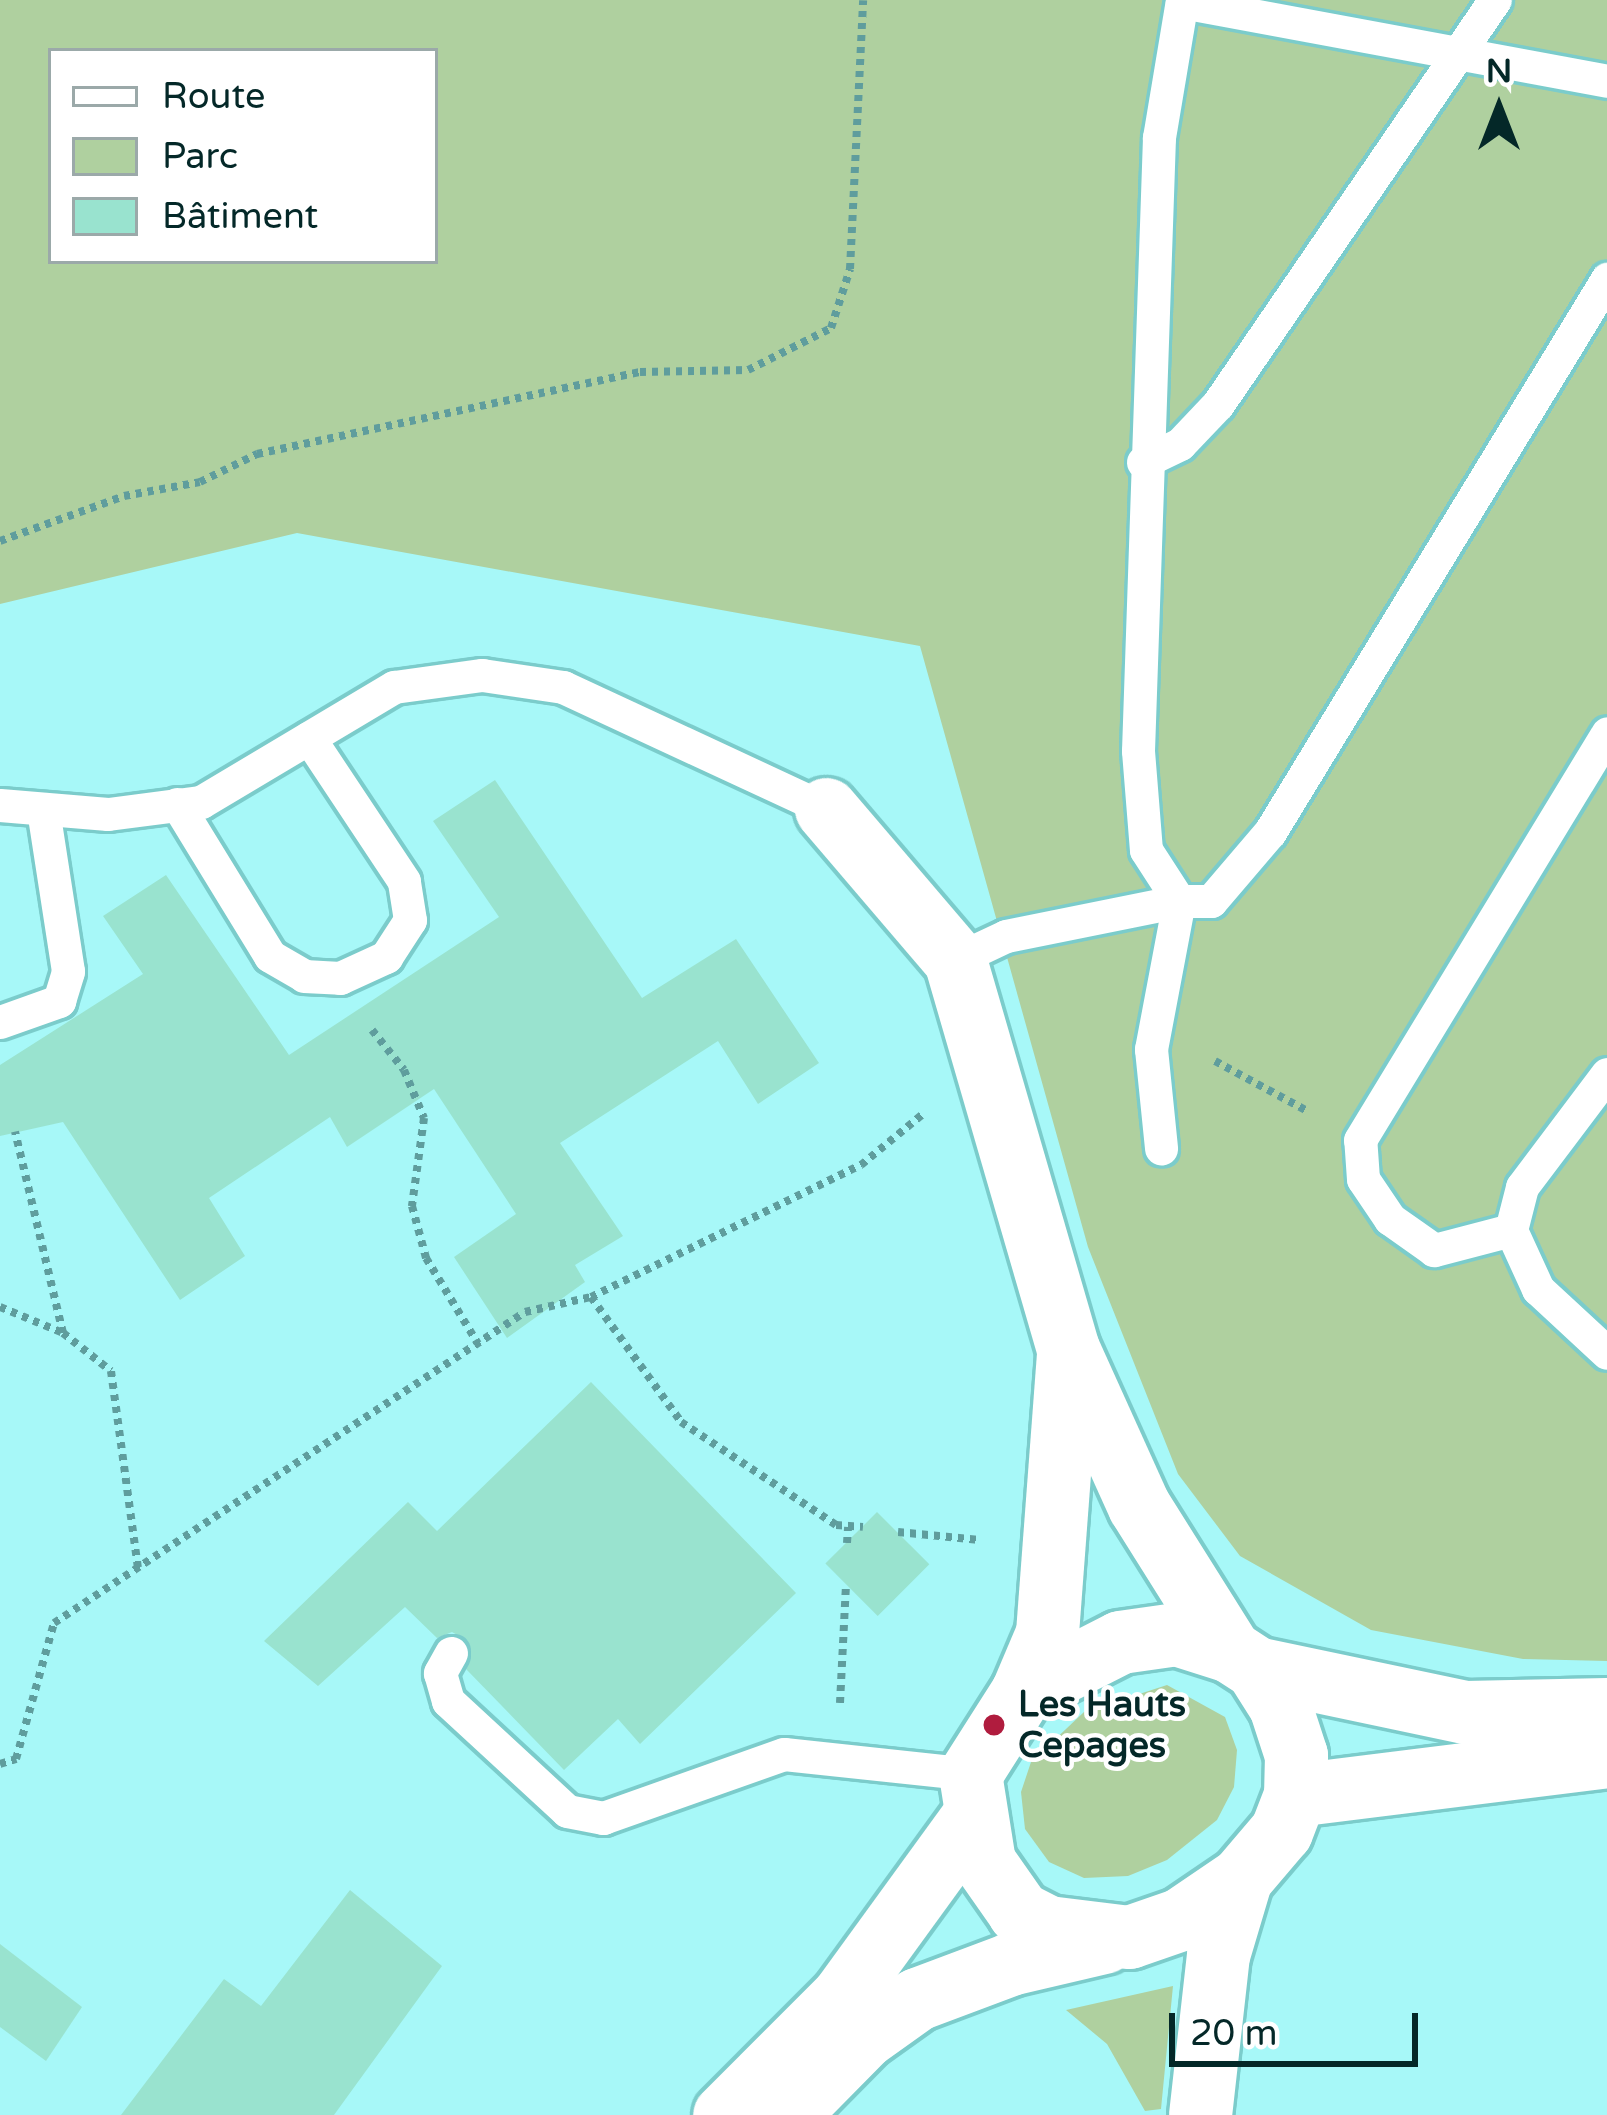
<!DOCTYPE html>
<meta charset="utf-8">
<style>
body{margin:0}
#map{position:relative;width:1607px;height:2115px;overflow:hidden;background:#a7f8f8;font-family:"Varela Round",sans-serif}
div>[style]{position:absolute}
.green>*{inset:0;background:#afd09f}
.building>*{inset:0;background:#99e3cf;transform-origin:0 0}
.path>*{height:8px;margin-top:-4px;transform-origin:0;background:repeating-linear-gradient(90deg,#5f9d9d 0 6px,transparent 0 12px)}
.roads{filter:drop-shadow(3px 0 #7bcccb) drop-shadow(-3px 0 #7bcccb) drop-shadow(0 3px #7bcccb) drop-shadow(0 -3px #7bcccb)}
.lane>*{height:33px;margin:-16.5px;padding:0 16.5px;transform-origin:16.5px;border-radius:16.5px;background:#fff}
.street>*{height:63px;margin:-31.5px;padding:0 31.5px;transform-origin:31.5px;border-radius:31.5px;background:#fff}
.dots>*{width:33px;height:33px;translate:-50% -50%;box-sizing:border-box;border:6px solid #fff;border-radius:50%}
span{translate:-50% -50%;white-space:nowrap;text-align:center;line-height:1.15;-webkit-text-stroke:9px #fff;paint-order:stroke}
.poi-label{font-size:36px;color:#042828;font-weight:700}
.left{translate:0 -50%;text-align:left}
.legend{position:absolute;left:48px;top:48px;width:390px;height:216px;box-sizing:border-box;background:#fff;border:3px solid #9ba9a9;margin:0;padding:15px 21px;list-style:none;font-size:36px;color:#042828}
.legend li{display:flex;align-items:center;gap:24px;height:60px}
.legend b{width:60px;border:3px solid #9ba9a9}
.north{position:absolute;left:1439px;top:48px;width:120px;height:120px;-webkit-text-stroke:9px #fff;paint-order:stroke;rotate:0deg;font-size:33px;font-weight:700;line-height:48px;text-align:center;color:#042828}
.north::after{content:'';display:block;margin:auto;width:42px;height:54px;background:#042828;clip-path:polygon(50% 0,100% 100%,50% 72%,0 100%)}
.scale{position:absolute;left:1169px;top:2013px;width:249px;height:54px;box-sizing:border-box;border:6px solid #042828;border-top:0;padding-left:15px;font-size:36px;line-height:42px;white-space:nowrap;color:#042828;-webkit-text-stroke:9px #fff;paint-order:stroke}
</style>
<div id="map">
<div class="green">
<div style="clip-path:polygon(evenodd,0 0,1607px 0,1607px 1661px,1523px 1659px,1371px 1630px,1240px 1556px,1178px 1474px,1088px 1247px,920px 646px,297px 533px,0 604px,0 0,51px 51px,435px 51px,435px 261px,51px 261px,51px 51px)"></div>
<div style="clip-path:polygon(1167px 1685px,1225px 1717px,1237px 1750px,1234px 1787px,1217px 1820px,1167px 1860px,1128px 1876px,1084px 1878px,1049px 1862px,1025px 1829px,1021px 1792px,1031px 1762px,1084px 1712px)"></div>
<div style="clip-path:polygon(1173px 1986px,1161px 2109px,1145px 2111px,1107px 2044px,1066px 2010px)"></div>
</div>
<div class="building">
<div style="clip-path:polygon(495px 780px,642px 998px,736px 939px,819px 1063px,758px 1104px,718px 1041px,560px 1143px,623px 1236px,575px 1265px,585px 1282px,507px 1338px,454px 1257px,516px 1214px,434px 1089px,347px 1147px,330px 1117px,209px 1198px,245px 1256px,180px 1300px,63px 1122px,0 1136px,0 1065px,143px 974px,103px 916px,166px 875px,289px 1055px,499px 917px,433px 821px)"></div>
<div style="clip-path:polygon(591px 1382px,796px 1593px,640px 1744px,618px 1719px,564px 1770px,466px 1669px,468px 1641px,452px 1632px,437px 1638px,405px 1607px,318px 1686px,264px 1641px,408px 1502px,437px 1531px)"></div>
<div style="left:877px;top:1512px;width:74px;height:73px;rotate:45deg"></div>
<div style="clip-path:polygon(350px 1890px,442px 1966px,334px 2115px,121px 2115px,224px 1979px,261px 2006px)"></div>
<div style="clip-path:polygon(0 1944px,82px 2007px,46px 2061px,0 2027px)"></div>
</div>
<div class="path">
<div style="left:0;top:541px;width:132px;rotate:-19.9deg"></div>
<div style="left:124px;top:496px;width:77px;rotate:-10.4deg"></div>
<div style="left:200px;top:482px;width:64px;rotate:-26.2deg"></div>
<div style="left:257px;top:454px;width:392px;rotate:-12.1deg"></div>
<div style="left:640px;top:372px;width:108px;rotate:-1.1deg"></div>
<div style="left:748px;top:370px;width:93px;rotate:-26.8deg"></div>
<div style="left:831px;top:328px;width:62px;rotate:-72.1deg"></div>
<div style="left:850px;top:269px;width:269px;rotate:-87.2deg"></div>
<div style="left:372px;top:1030px;width:51px;rotate:51.3deg"></div>
<div style="left:404px;top:1070px;width:52px;rotate:67.4deg"></div>
<div style="left:424px;top:1118px;width:89px;rotate:97.8deg"></div>
<div style="left:412px;top:1206px;width:54px;rotate:74.9deg"></div>
<div style="left:426px;top:1258px;width:100px;rotate:58.8deg"></div>
<div style="left:1215px;top:1061px;width:105px;rotate:28.5deg"></div>
<div style="left:591px;top:1297px;width:301px;rotate:-26.1deg"></div>
<div style="left:861px;top:1165px;width:82px;rotate:-39.5deg"></div>
<div style="left:0;top:1307px;width:68px;rotate:22.4deg"></div>
<div style="left:63px;top:1333px;width:207px;rotate:-103.4deg"></div>
<div style="left:63px;top:1333px;width:61px;rotate:38.4deg"></div>
<div style="left:111px;top:1371px;width:198px;rotate:82.2deg"></div>
<div style="left:898px;top:1532px;width:82px;rotate:5.6deg"></div>
<div style="left:847px;top:1543px;width:16px;rotate:-86deg"></div>
<div style="left:840px;top:1703px;width:119px;rotate:-87.1deg"></div>
<div style="left:0;top:1764px;width:17px;rotate:-17deg"></div>
<div style="left:16px;top:1759px;width:141px;rotate:-74.4deg"></div>
<div style="left:54px;top:1623px;width:564px;rotate:-33.44deg"></div>
<div style="left:525px;top:1312px;width:68px;rotate:-12.8deg"></div>
<div style="left:591px;top:1297px;width:154px;rotate:54.2deg"></div>
<div style="left:681px;top:1422px;width:186px;rotate:33.6deg"></div>
<div style="left:836px;top:1525px;width:27px;rotate:4deg"></div>
</div>
<div class="roads">
<div class="lane">
<div style="left:1182px;top:0;width:139px;rotate:99.5deg"></div>
<div style="left:1159px;top:137px;width:614px;rotate:91.96deg"></div>
<div style="left:1138px;top:751px;width:99px;rotate:85.4deg"></div>
<div style="left:1146px;top:850px;width:61px;rotate:57.1deg"></div>
<div style="left:1179px;top:901px;width:32px"></div>
<div style="left:1211px;top:901px;width:91px;rotate:-49.5deg"></div>
<div style="left:1270px;top:832px;width:648px;rotate:-58.64deg"></div>
<div style="left:1182px;top:2px;width:432px;rotate:10.5deg"></div>
<div style="left:1143px;top:462px;width:41px;rotate:-25.9deg"></div>
<div style="left:1180px;top:444px;width:55px;rotate:-46.5deg"></div>
<div style="left:1218px;top:404px;width:490px;rotate:-55.6deg"></div>
<div style="left:177px;top:804px;width:178px;rotate:58.5deg"></div>
<div style="left:270px;top:956px;width:39px;rotate:30deg"></div>
<div style="left:304px;top:976px;width:36px;rotate:3deg"></div>
<div style="left:340px;top:978px;width:51px;rotate:-24.5deg"></div>
<div style="left:386px;top:957px;width:44px;rotate:-57deg"></div>
<div style="left:410px;top:920px;width:39px;rotate:-99deg"></div>
<div style="left:404px;top:881px;width:172px;rotate:-123.6deg"></div>
<div style="left:0;top:805px;width:108px;rotate:4.8deg"></div>
<div style="left:108px;top:814px;width:94px;rotate:-7.4deg"></div>
<div style="left:201px;top:802px;width:225px;rotate:-30.8deg"></div>
<div style="left:394px;top:687px;width:89px;rotate:-7.8deg"></div>
<div style="left:482px;top:675px;width:82px;rotate:8.4deg"></div>
<div style="left:563px;top:687px;width:290px;rotate:24.9deg"></div>
<div style="left:955px;top:960px;width:56px;rotate:-25.2deg"></div>
<div style="left:1006px;top:936px;width:177px;rotate:-11.4deg"></div>
<div style="left:1179px;top:901px;width:151px;rotate:100.7deg"></div>
<div style="left:1151px;top:1049px;width:100px;rotate:84.2deg"></div>
<div style="left:0;top:1022px;width:63px;rotate:-19.6deg"></div>
<div style="left:59px;top:1001px;width:31px;rotate:-73deg"></div>
<div style="left:68px;top:971px;width:164px;rotate:-98.8deg"></div>
<div style="left:1607px;top:1074px;width:141px;rotate:127deg"></div>
<div style="left:1522px;top:1187px;width:44px;rotate:104.3deg"></div>
<div style="left:1511px;top:1230px;width:65px;rotate:65.4deg"></div>
<div style="left:1538px;top:1289px;width:94px;rotate:42.8deg"></div>
<div style="left:1511px;top:1230px;width:80px;rotate:165.4deg"></div>
<div style="left:1434px;top:1250px;width:54px;rotate:-144.8deg"></div>
<div style="left:1390px;top:1219px;width:48px;rotate:-124deg"></div>
<div style="left:1363px;top:1179px;width:39px;rotate:-94deg"></div>
<div style="left:1360px;top:1140px;width:476px;rotate:-58.7deg"></div>
<div style="left:451px;top:1653px;width:23px;rotate:119deg"></div>
<div style="left:440px;top:1673px;width:29px;rotate:74deg"></div>
<div style="left:448px;top:1701px;width:162px;rotate:42.7deg"></div>
<div style="left:567px;top:1811px;width:37px;rotate:11deg"></div>
<div style="left:603px;top:1818px;width:192px;rotate:-19.5deg"></div>
<div style="left:784px;top:1754px;width:187px;rotate:6.1deg"></div>
</div>
<div class="street">
<div style="left:826px;top:809px;width:199px;rotate:49.5deg"></div>
<div style="left:955px;top:960px;width:405px;rotate:73.8deg"></div>
<div style="left:1068px;top:1349px;width:172px;rotate:65.7deg"></div>
<div style="left:1139px;top:1506px;width:171px;rotate:57.9deg"></div>
<div style="left:1176px;top:1634px;width:57px;rotate:17.5deg"></div>
<div style="left:1230px;top:1651px;width:31px;rotate:33deg"></div>
<div style="left:1256px;top:1668px;width:45px;rotate:57.7deg"></div>
<div style="left:1280px;top:1706px;width:52px;rotate:71.9deg"></div>
<div style="left:1296px;top:1755px;width:40px;rotate:91.4deg"></div>
<div style="left:1295px;top:1795px;width:39px;rotate:111deg"></div>
<div style="left:1281px;top:1831px;width:62px;rotate:130.4deg"></div>
<div style="left:1241px;top:1878px;width:73px;rotate:145.7deg"></div>
<div style="left:1181px;top:1919px;width:55px;rotate:160.9deg"></div>
<div style="left:1129px;top:1937px;width:82px;rotate:-173deg"></div>
<div style="left:1048px;top:1927px;width:33px;rotate:-153deg"></div>
<div style="left:1019px;top:1912px;width:61px;rotate:-125deg"></div>
<div style="left:984px;top:1862px;width:89px;rotate:-99deg"></div>
<div style="left:970px;top:1774px;width:97px;rotate:-57.6deg"></div>
<div style="left:1022px;top:1692px;width:110px;rotate:-27deg"></div>
<div style="left:1120px;top:1642px;width:57px;rotate:-8.1deg"></div>
<div style="left:1256px;top:1668px;width:214px;rotate:11.9deg"></div>
<div style="left:1465px;top:1712px;width:142px;rotate:-1.2deg"></div>
<div style="left:1022px;top:1692px;width:64px;rotate:-67deg"></div>
<div style="left:1047px;top:1633px;width:283px;rotate:-85.7deg"></div>
<div style="left:1295px;top:1795px;width:314px;rotate:-7.1deg"></div>
<div style="left:724px;top:2115px;width:167px;rotate:-45deg"></div>
<div style="left:842px;top:1997px;width:223px;rotate:-54deg"></div>
<div style="left:787px;top:2115px;width:111px;rotate:-45.4deg"></div>
<div style="left:865px;top:2036px;width:64px;rotate:-35.4deg"></div>
<div style="left:917px;top:1999px;width:99px;rotate:-20.6deg"></div>
<div style="left:1010px;top:1964px;width:97px;rotate:-13.2deg"></div>
<div style="left:1200px;top:2115px;width:161px;rotate:-83.6deg"></div>
<div style="left:1218px;top:1955px;width:80px;rotate:-73.4deg"></div>
</div>
</div>
<div class="dots">
<div style="left:994px;top:1725px;background:#b01c3e"></div>
</div>
<div class="poi-label">
<span class="left" style="left:1018px;top:1725px">Les Hauts<br>Cepages</span>
</div>
<ul class="legend">
<li><b style="height:15px;background:#fff"></b>Route</li>
<li><b style="height:33px;background:#afd09f"></b>Parc</li>
<li><b style="height:33px;background:#99e3cf"></b>Bâtiment</li>
</ul>
<div class="north">N</div>
<div class="scale">20 m</div>
</div>
